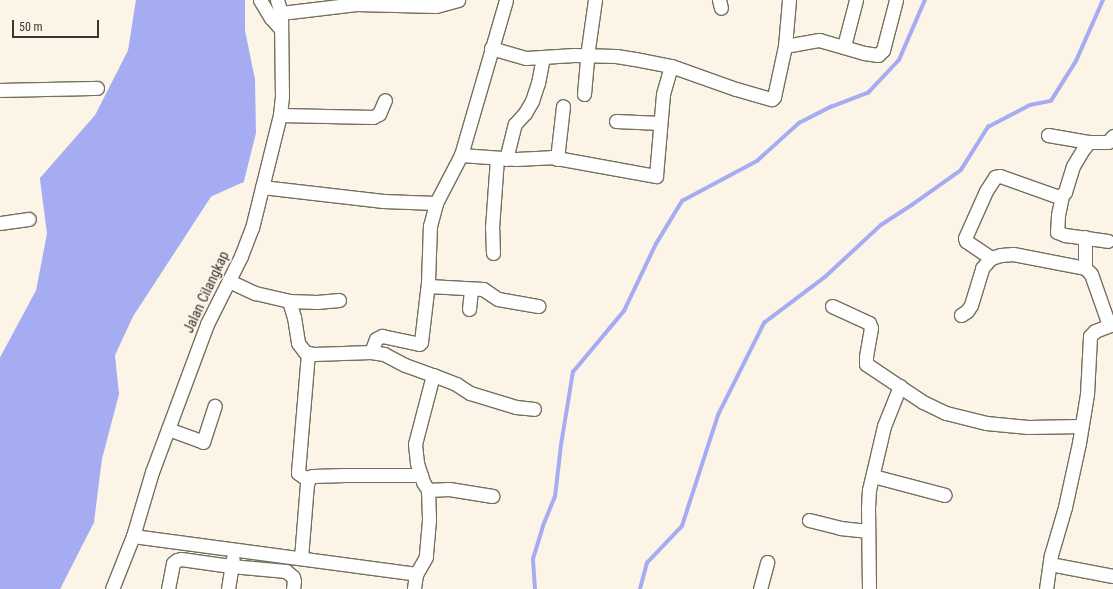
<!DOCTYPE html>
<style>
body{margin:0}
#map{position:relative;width:1113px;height:589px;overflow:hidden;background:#fcf5e7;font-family:"Roboto Condensed",sans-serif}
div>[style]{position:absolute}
.water>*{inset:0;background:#a6acf2}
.stream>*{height:3.5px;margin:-1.75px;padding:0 1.75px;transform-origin:1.75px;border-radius:1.75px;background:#a6acf2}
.roads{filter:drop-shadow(1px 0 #746f62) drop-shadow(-1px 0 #746f62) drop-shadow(0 1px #746f62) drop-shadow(0 -1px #746f62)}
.minor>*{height:13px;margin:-6.5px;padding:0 6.5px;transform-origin:6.5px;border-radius:6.5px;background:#fff}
span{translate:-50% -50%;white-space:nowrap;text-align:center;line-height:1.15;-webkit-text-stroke:3.5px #fcf5e7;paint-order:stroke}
.street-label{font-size:14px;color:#383630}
.scale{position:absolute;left:12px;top:20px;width:87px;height:18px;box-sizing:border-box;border:2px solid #383630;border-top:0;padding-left:5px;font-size:12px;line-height:14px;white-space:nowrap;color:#383630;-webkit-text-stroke:3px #fcf5e7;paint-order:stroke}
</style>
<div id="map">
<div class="water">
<div style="clip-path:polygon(138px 0,243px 0,243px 31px,253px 80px,254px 133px,242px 181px,210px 195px,131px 316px,114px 355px,117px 394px,100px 459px,92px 522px,64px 579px,58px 589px,0 589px,0 362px,38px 291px,49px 234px,42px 179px,97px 116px,130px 51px)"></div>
</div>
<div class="stream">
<div style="left:0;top:362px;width:81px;rotate:-61.8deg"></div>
<div style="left:38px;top:291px;width:58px;rotate:-79.1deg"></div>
<div style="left:49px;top:234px;width:55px;rotate:-97.3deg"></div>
<div style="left:42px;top:179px;width:84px;rotate:-48.9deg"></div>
<div style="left:97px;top:116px;width:73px;rotate:-63.1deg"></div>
<div style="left:130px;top:51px;width:52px;rotate:-81.1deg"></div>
<div style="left:58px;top:589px;width:75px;rotate:-63.1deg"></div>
<div style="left:92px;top:522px;width:64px;rotate:-82.8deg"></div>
<div style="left:100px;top:459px;width:67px;rotate:-75.3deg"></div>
<div style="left:117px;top:394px;width:39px;rotate:-96deg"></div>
<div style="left:113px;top:355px;width:43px;rotate:-65.2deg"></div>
<div style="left:131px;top:316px;width:145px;rotate:-56.9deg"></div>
<div style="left:210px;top:195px;width:35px;rotate:-24deg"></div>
<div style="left:242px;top:181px;width:49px;rotate:-76deg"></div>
<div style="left:254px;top:133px;width:53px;rotate:-91.1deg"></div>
<div style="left:253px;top:80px;width:50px;rotate:-101.5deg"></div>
<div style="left:243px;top:31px;width:31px;rotate:-90deg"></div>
<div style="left:535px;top:589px;width:30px;rotate:-94deg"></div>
<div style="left:533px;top:559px;width:34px;rotate:-73deg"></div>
<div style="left:543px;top:526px;width:31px;rotate:-68deg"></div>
<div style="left:555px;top:497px;width:52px;rotate:-83.4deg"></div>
<div style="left:561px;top:445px;width:74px;rotate:-80.7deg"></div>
<div style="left:573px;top:372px;width:80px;rotate:-50.1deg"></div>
<div style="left:624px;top:311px;width:74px;rotate:-64.5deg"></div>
<div style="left:656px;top:244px;width:50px;rotate:-58.8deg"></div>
<div style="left:682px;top:201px;width:85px;rotate:-28.1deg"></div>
<div style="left:757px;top:161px;width:57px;rotate:-42.1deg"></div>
<div style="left:799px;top:123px;width:36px;rotate:-27deg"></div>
<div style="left:831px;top:107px;width:40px;rotate:-21deg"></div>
<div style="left:868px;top:93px;width:45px;rotate:-46.8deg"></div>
<div style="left:899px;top:60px;width:65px;rotate:-66.6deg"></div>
<div style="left:640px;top:589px;width:27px;rotate:-75deg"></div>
<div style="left:647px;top:563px;width:51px;rotate:-46.6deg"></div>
<div style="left:682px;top:526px;width:117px;rotate:-72deg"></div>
<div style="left:718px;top:415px;width:103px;rotate:-63.4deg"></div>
<div style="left:764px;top:323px;width:76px;rotate:-37deg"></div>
<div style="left:825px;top:277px;width:76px;rotate:-42.9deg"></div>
<div style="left:881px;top:225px;width:37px;rotate:-33deg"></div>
<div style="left:912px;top:205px;width:60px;rotate:-35.5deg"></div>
<div style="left:961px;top:170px;width:51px;rotate:-57.9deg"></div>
<div style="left:988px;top:127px;width:47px;rotate:-27.6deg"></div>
<div style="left:1030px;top:105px;width:21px;rotate:-11deg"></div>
<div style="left:1051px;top:101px;width:47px;rotate:-58deg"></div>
<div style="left:1076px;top:61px;width:67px;rotate:-66.1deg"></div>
</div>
<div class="roads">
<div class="minor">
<div style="left:260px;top:0;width:21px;rotate:59deg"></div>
<div style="left:271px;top:18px;width:15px;rotate:48deg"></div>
<div style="left:719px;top:0;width:8px;rotate:76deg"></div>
<div style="left:281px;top:13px;width:76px;rotate:-6.8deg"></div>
<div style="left:356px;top:4px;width:80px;rotate:1.4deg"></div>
<div style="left:436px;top:6px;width:23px;rotate:-15deg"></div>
<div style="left:785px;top:46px;width:35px;rotate:-10deg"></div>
<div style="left:819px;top:40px;width:47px;rotate:16.1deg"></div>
<div style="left:864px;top:53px;width:14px;rotate:8deg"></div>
<div style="left:878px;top:55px;width:7px;rotate:-45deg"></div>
<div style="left:883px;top:50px;width:52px;rotate:-75.4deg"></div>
<div style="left:844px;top:46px;width:48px;rotate:-75.4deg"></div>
<div style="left:491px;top:48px;width:36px;rotate:16deg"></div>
<div style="left:526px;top:58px;width:48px;rotate:-3.6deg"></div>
<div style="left:574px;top:55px;width:42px;rotate:1.4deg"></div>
<div style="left:616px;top:56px;width:19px;rotate:9deg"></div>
<div style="left:635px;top:59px;width:37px;rotate:11deg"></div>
<div style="left:671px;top:66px;width:69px;rotate:19.5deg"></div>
<div style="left:736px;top:89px;width:37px;rotate:16deg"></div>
<div style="left:772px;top:99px;width:3px;rotate:-45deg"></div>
<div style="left:774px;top:97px;width:52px;rotate:-77.8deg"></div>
<div style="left:785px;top:46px;width:46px;rotate:-85deg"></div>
<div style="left:0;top:90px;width:97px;rotate:-1.2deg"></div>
<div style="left:584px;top:94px;width:38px;rotate:-85deg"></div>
<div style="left:587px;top:56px;width:57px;rotate:-81.9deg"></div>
<div style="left:280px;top:115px;width:93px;rotate:1.2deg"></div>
<div style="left:373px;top:117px;width:7px;rotate:-27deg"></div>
<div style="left:379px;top:114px;width:15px;rotate:-67deg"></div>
<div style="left:616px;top:121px;width:44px;rotate:2.6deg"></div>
<div style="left:1048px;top:135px;width:42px;rotate:9.7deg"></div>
<div style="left:461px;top:155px;width:55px;rotate:4.2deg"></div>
<div style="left:516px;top:159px;width:35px;rotate:-3deg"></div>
<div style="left:551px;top:157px;width:107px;rotate:10.3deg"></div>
<div style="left:656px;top:176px;width:82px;rotate:-85.1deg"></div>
<div style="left:663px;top:94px;width:29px;rotate:-74deg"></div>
<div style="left:506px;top:159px;width:36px;rotate:-76deg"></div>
<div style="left:515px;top:124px;width:15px;rotate:-48deg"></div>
<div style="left:525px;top:113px;width:14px;rotate:-60deg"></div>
<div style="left:532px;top:101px;width:19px;rotate:-72deg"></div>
<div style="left:538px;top:83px;width:26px;rotate:-79deg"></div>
<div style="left:557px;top:159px;width:53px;rotate:-83.5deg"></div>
<div style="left:262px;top:187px;width:122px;rotate:6.6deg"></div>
<div style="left:383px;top:201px;width:53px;rotate:2.2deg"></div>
<div style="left:1062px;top:196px;width:19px;rotate:102deg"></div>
<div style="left:1058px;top:215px;width:17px;rotate:93deg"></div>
<div style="left:1057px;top:232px;width:9px;rotate:21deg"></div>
<div style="left:1065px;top:235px;width:43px;rotate:7.9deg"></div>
<div style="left:0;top:223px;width:29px;rotate:-8deg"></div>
<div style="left:493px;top:253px;width:25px;rotate:-92deg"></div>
<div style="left:492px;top:228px;width:70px;rotate:-85.9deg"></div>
<div style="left:991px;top:258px;width:30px;rotate:-146deg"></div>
<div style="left:966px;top:241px;width:3px;rotate:-108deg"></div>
<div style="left:965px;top:238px;width:51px;rotate:-65.9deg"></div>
<div style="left:986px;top:191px;width:17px;rotate:-57deg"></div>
<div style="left:995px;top:177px;width:5px;rotate:-11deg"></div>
<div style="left:1000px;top:176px;width:63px;rotate:19.6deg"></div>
<div style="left:1059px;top:197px;width:8px;rotate:-40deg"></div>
<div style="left:1065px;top:192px;width:27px;rotate:-73deg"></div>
<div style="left:1073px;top:166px;width:21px;rotate:-59deg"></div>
<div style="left:1084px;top:148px;width:8px;rotate:-50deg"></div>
<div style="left:1089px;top:142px;width:19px"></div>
<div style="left:1108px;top:142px;width:8px;rotate:-50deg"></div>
<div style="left:1085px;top:268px;width:31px;rotate:-90deg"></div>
<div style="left:229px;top:281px;width:29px;rotate:25deg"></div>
<div style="left:255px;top:293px;width:35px;rotate:13deg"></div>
<div style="left:289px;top:301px;width:17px;rotate:73deg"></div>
<div style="left:294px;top:317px;width:26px;rotate:81deg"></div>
<div style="left:298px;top:343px;width:11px;rotate:52deg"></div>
<div style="left:305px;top:352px;width:9px;rotate:13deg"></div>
<div style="left:314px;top:354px;width:57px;rotate:-2deg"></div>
<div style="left:371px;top:352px;width:13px;rotate:9deg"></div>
<div style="left:384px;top:354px;width:24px;rotate:28deg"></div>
<div style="left:405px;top:365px;width:30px;rotate:20deg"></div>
<div style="left:433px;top:375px;width:71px;rotate:104.6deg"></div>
<div style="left:415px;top:444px;width:19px;rotate:84deg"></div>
<div style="left:417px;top:463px;width:20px;rotate:72deg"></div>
<div style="left:423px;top:482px;width:9px;rotate:58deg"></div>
<div style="left:428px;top:490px;width:30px;rotate:88deg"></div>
<div style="left:429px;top:520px;width:37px;rotate:95deg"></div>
<div style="left:426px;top:557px;width:20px;rotate:120deg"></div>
<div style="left:416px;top:574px;width:15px;rotate:98deg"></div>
<div style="left:428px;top:286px;width:55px;rotate:3.1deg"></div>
<div style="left:483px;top:289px;width:18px;rotate:34deg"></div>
<div style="left:498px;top:299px;width:41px;rotate:9.9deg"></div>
<div style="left:289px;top:301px;width:28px;rotate:2deg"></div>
<div style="left:317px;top:302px;width:22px;rotate:-5deg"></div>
<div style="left:832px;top:306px;width:41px;rotate:24.7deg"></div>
<div style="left:869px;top:323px;width:5px;rotate:68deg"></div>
<div style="left:871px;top:328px;width:29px;rotate:100deg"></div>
<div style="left:866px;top:357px;width:7px;rotate:90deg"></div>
<div style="left:866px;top:364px;width:69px;rotate:33.7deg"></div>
<div style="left:923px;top:402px;width:25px;rotate:26deg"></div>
<div style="left:946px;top:413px;width:41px;rotate:14deg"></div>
<div style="left:986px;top:423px;width:42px;rotate:5.4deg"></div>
<div style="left:1028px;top:427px;width:52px;rotate:-1.1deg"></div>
<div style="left:469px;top:309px;width:20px;rotate:-84deg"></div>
<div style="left:961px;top:315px;width:7px;rotate:-34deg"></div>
<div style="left:967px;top:311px;width:7px;rotate:-56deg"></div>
<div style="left:971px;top:305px;width:39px;rotate:-73deg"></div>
<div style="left:982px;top:268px;width:13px;rotate:-48deg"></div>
<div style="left:991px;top:258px;width:10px;rotate:-17deg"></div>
<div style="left:1001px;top:255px;width:12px;rotate:-5deg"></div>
<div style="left:1013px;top:254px;width:73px;rotate:11deg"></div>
<div style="left:1085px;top:268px;width:8px;rotate:45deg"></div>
<div style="left:1091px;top:274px;width:54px;rotate:70.6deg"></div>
<div style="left:371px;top:352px;width:14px;rotate:-69deg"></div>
<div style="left:376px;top:339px;width:7px;rotate:-27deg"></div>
<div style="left:382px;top:336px;width:38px;rotate:12deg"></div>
<div style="left:419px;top:344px;width:3px;rotate:-45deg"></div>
<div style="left:421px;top:342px;width:60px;rotate:-83.3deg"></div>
<div style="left:428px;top:282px;width:56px;rotate:-88deg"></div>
<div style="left:430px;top:226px;width:24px;rotate:-75deg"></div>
<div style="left:436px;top:203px;width:54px;rotate:-62.5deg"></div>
<div style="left:461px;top:155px;width:161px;rotate:-73.8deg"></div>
<div style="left:308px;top:353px;width:120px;rotate:94.8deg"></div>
<div style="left:298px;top:473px;width:12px;rotate:35deg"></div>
<div style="left:433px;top:375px;width:25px;rotate:21deg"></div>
<div style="left:456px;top:384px;width:17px;rotate:33deg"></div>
<div style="left:470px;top:393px;width:48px;rotate:16.9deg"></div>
<div style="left:516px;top:407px;width:18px;rotate:6deg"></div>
<div style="left:168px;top:429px;width:37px;rotate:20deg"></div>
<div style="left:203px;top:442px;width:38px;rotate:-72deg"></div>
<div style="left:873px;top:476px;width:74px;rotate:14.8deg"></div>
<div style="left:428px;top:490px;width:21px;rotate:-3deg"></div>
<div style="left:449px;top:489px;width:44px;rotate:9.2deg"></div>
<div style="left:809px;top:520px;width:32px;rotate:14deg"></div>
<div style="left:840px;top:528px;width:28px;rotate:6deg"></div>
<div style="left:133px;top:536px;width:286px;rotate:7.6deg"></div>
<div style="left:301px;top:558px;width:74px;rotate:-85.4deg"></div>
<div style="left:307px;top:484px;width:8px;rotate:-67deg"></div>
<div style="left:310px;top:477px;width:3px;rotate:-18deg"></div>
<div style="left:313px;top:476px;width:32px;rotate:-2deg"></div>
<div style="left:345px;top:475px;width:76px"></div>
<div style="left:1050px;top:564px;width:64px;rotate:10.8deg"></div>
<div style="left:112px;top:589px;width:57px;rotate:-68.4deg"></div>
<div style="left:133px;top:536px;width:67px;rotate:-73.5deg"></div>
<div style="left:152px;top:472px;width:158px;rotate:-69.6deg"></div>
<div style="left:207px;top:324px;width:76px;rotate:-63.4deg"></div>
<div style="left:241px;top:256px;width:30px;rotate:-69deg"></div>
<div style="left:252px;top:228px;width:116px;rotate:-76.1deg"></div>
<div style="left:280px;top:115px;width:18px;rotate:-84deg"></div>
<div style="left:282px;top:97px;width:84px;rotate:-90.7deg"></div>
<div style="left:281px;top:13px;width:14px;rotate:-107deg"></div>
<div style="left:168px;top:589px;width:26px;rotate:-79deg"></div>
<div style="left:173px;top:563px;width:5px;rotate:-37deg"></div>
<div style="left:177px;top:560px;width:4px;rotate:-14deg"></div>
<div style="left:181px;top:559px;width:50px;rotate:8deg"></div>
<div style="left:231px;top:566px;width:55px;rotate:5.2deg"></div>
<div style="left:286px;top:571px;width:9px;rotate:41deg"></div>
<div style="left:293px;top:577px;width:4px;rotate:76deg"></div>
<div style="left:294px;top:581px;width:8px;rotate:97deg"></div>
<div style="left:228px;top:589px;width:30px;rotate:-81deg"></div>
<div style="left:760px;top:589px;width:28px;rotate:-75deg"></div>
<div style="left:869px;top:589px;width:81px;rotate:-90.7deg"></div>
<div style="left:868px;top:508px;width:18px;rotate:-87deg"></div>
<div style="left:869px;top:490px;width:66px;rotate:-76.8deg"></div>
<div style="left:884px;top:426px;width:43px;rotate:-68.2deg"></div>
<div style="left:1046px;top:589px;width:34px;rotate:-82deg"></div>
<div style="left:1051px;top:555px;width:50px;rotate:-73.7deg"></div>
<div style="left:1065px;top:507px;width:66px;rotate:-77.7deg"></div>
<div style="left:1079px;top:443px;width:50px;rotate:-80.7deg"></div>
<div style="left:1087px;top:394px;width:58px;rotate:-87deg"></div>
<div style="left:1090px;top:336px;width:7px;rotate:-45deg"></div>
<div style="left:1095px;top:331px;width:19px;rotate:-21deg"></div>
</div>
</div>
<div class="street-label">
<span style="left:206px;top:292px;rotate:-65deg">Jalan Cilangkap</span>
</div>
<div class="scale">50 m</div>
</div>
